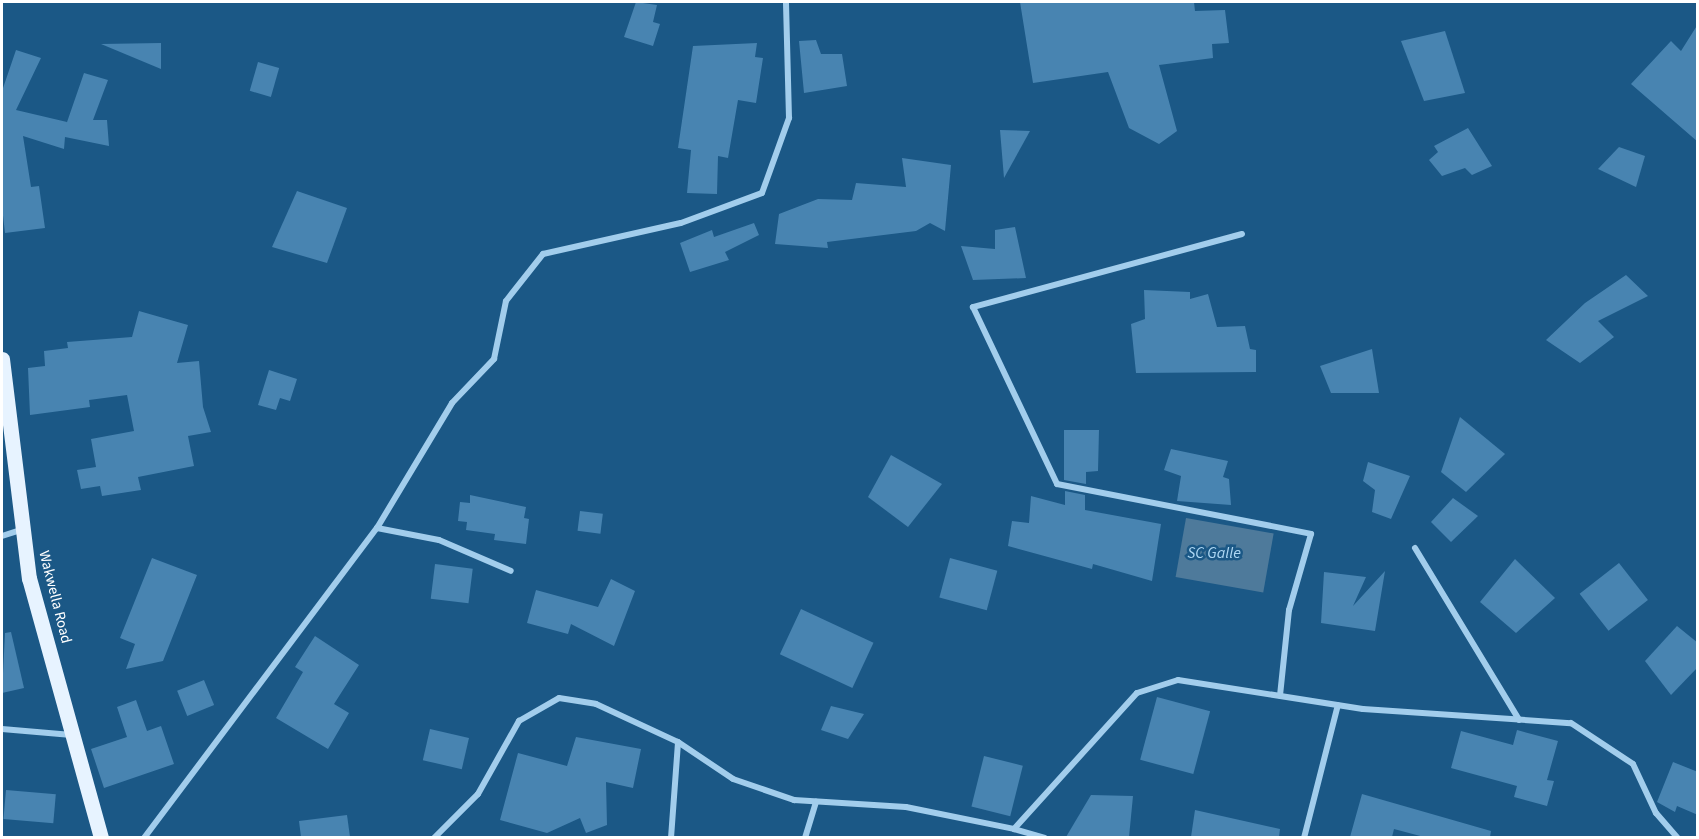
<!DOCTYPE html>
<style>
body{margin:0}
#map{position:relative;width:1699px;height:839px;overflow:hidden;background:#1b5886;font-family:"Source Sans 3",sans-serif}
div>[style]{position:absolute}
.water>*{inset:0;background:#4e7a9b;transform-origin:0 0}
.building>*{inset:0;background:#4884b1;transform-origin:0 0}
.street>*{height:6px;margin:-3px;padding:0 3px;transform-origin:3px;border-radius:3px;background:#a2cdec}
.primary>*{height:15px;margin:-7.5px;padding:0 7.5px;transform-origin:7.5px;border-radius:7.5px;background:#e7f3ff}
span{translate:-50% -50%;white-space:nowrap;text-align:center;line-height:1.15;-webkit-text-stroke:5px #1b5886;paint-order:stroke}
.street-label{font-size:15px;color:#fff}
.water-label{font-size:16px;color:#aed7f3;font-style:italic}
.frame{position:absolute;inset:0;border:3px solid #fff;pointer-events:none}
</style>
<div id="map">
<div class="water">
<div style="left:1186px;top:518px;width:89px;height:60px;rotate:10deg"></div>
</div>
<div class="building">
<div style="clip-path:polygon(636px 2px,657px 5px,653px 22px,660px 24px,653px 46px,624px 37px)"></div>
<div style="clip-path:polygon(1020px 2px,1194px 2px,1195px 11px,1225px 10px,1229px 43px,1212px 44px,1213px 58px,1159px 65px,1177px 131px,1159px 144px,1129px 128px,1108px 72px,1033px 83px)"></div>
<div style="clip-path:polygon(1698px 24px,1698px 142px,1631px 84px,1671px 41px,1681px 51px)"></div>
<div style="clip-path:polygon(1445px 31px,1465px 93px,1424px 101px,1401px 41px)"></div>
<div style="clip-path:polygon(816px 40px,821px 54px,842px 54px,847px 86px,804px 93px,799px 41px)"></div>
<div style="clip-path:polygon(161px 43px,161px 69px,101px 44px)"></div>
<div style="clip-path:polygon(757px 43px,755px 57px,763px 58px,756px 103px,738px 100px,728px 158px,718px 156px,717px 194px,687px 193px,691px 150px,678px 148px,693px 46px)"></div>
<div style="clip-path:polygon(16px 50px,41px 58px,16px 110px,67px 122px,66px 125px,84px 73px,108px 80px,93px 120px,107px 120px,109px 146px,65px 137px,64px 149px,23px 136px,31px 187px,39px 186px,45px 228px,5px 233px,2px 207px,2px 91px)"></div>
<div style="left:258px;top:62px;width:22px;height:30px;rotate:16deg"></div>
<div style="clip-path:polygon(1468px 128px,1492px 166px,1472px 175px,1465px 168px,1442px 176px,1429px 160px,1438px 152px,1434px 146px)"></div>
<div style="clip-path:polygon(1000px 130px,1030px 131px,1004px 178px)"></div>
<div style="clip-path:polygon(1619px 147px,1645px 156px,1636px 187px,1598px 169px)"></div>
<div style="clip-path:polygon(902px 158px,951px 165px,945px 231px,930px 223px,916px 231px,827px 242px,828px 248px,775px 244px,779px 214px,818px 199px,852px 200px,856px 183px,906px 187px)"></div>
<div style="clip-path:polygon(297px 191px,347px 208px,327px 263px,272px 247px)"></div>
<div style="clip-path:polygon(754px 223px,759px 235px,725px 252px,729px 260px,690px 272px,680px 243px,712px 230px,714px 237px)"></div>
<div style="clip-path:polygon(1015px 227px,1026px 278px,973px 280px,961px 246px,995px 249px,995px 230px)"></div>
<div style="clip-path:polygon(1626px 275px,1648px 296px,1598px 321px,1614px 337px,1580px 363px,1546px 340px,1585px 303px)"></div>
<div style="clip-path:polygon(1144px 290px,1190px 292px,1190px 299px,1208px 294px,1217px 327px,1245px 326px,1250px 349px,1256px 350px,1256px 372px,1136px 373px,1131px 324px,1145px 319px)"></div>
<div style="clip-path:polygon(139px 311px,188px 325px,177px 363px,199px 361px,203px 407px,211px 432px,188px 436px,194px 466px,138px 477px,141px 490px,102px 496px,100px 486px,81px 489px,77px 470px,96px 467px,91px 439px,134px 431px,127px 395px,89px 400px,90px 407px,30px 415px,28px 368px,45px 366px,44px 351px,68px 348px,67px 342px,132px 337px)"></div>
<div style="clip-path:polygon(1372px 349px,1379px 393px,1331px 393px,1320px 366px)"></div>
<div style="clip-path:polygon(269px 370px,297px 379px,290px 401px,280px 398px,276px 410px,258px 405px)"></div>
<div style="clip-path:polygon(1460px 417px,1505px 454px,1466px 492px,1441px 472px)"></div>
<div style="clip-path:polygon(1064px 430px,1099px 430px,1098px 471px,1086px 472px,1086px 484px,1064px 480px)"></div>
<div style="clip-path:polygon(1171px 449px,1228px 461px,1223px 477px,1229px 479px,1231px 505px,1177px 501px,1181px 476px,1164px 470px)"></div>
<div style="clip-path:polygon(891px 455px,942px 484px,908px 527px,868px 497px)"></div>
<div style="clip-path:polygon(1368px 462px,1410px 476px,1391px 519px,1372px 512px,1375px 490px,1363px 481px)"></div>
<div style="clip-path:polygon(1065px 491px,1085px 495px,1085px 510px,1161px 524px,1152px 581px,1093px 564px,1092px 569px,1008px 546px,1012px 521px,1029px 523px,1031px 496px,1065px 505px)"></div>
<div style="clip-path:polygon(470px 495px,526px 507px,524px 518px,529px 519px,526px 544px,494px 540px,495px 534px,466px 530px,467px 522px,458px 521px,460px 502px,470px 503px)"></div>
<div style="clip-path:polygon(1453px 498px,1478px 516px,1451px 542px,1431px 522px)"></div>
<div style="left:580px;top:511px;width:23px;height:20px;rotate:7deg"></div>
<div style="clip-path:polygon(152px 558px,197px 575px,163px 661px,126px 669px,135px 644px,120px 638px)"></div>
<div style="left:950px;top:558px;width:49px;height:41px;rotate:15deg"></div>
<div style="clip-path:polygon(1515px 559px,1555px 598px,1516px 633px,1480px 602px)"></div>
<div style="left:1619px;top:563px;width:47px;height:50px;rotate:52deg"></div>
<div style="left:435px;top:564px;width:38px;height:35px;rotate:7deg"></div>
<div style="clip-path:polygon(1385px 571px,1375px 631px,1321px 623px,1324px 572px,1366px 577px,1353px 606px)"></div>
<div style="clip-path:polygon(611px 579px,635px 591px,614px 646px,571px 624px,568px 634px,527px 623px,536px 590px,598px 607px)"></div>
<div style="left:801px;top:609px;width:80px;height:50px;rotate:25deg"></div>
<div style="clip-path:polygon(1677px 626px,1698px 643px,1698px 667px,1671px 695px,1645px 661px)"></div>
<div style="clip-path:polygon(11px 632px,24px 688px,2px 693px,5px 633px)"></div>
<div style="clip-path:polygon(315px 636px,359px 665px,334px 704px,349px 713px,328px 749px,276px 718px,303px 672px,295px 667px)"></div>
<div style="left:204px;top:680px;width:27px;height:29px;rotate:68deg"></div>
<div style="left:1157px;top:697px;width:55px;height:65px;rotate:15deg"></div>
<div style="clip-path:polygon(136px 700px,147px 731px,161px 726px,174px 764px,104px 788px,91px 749px,127px 737px,117px 707px)"></div>
<div style="clip-path:polygon(831px 706px,864px 714px,848px 739px,821px 730px)"></div>
<div style="left:430px;top:729px;width:40px;height:32px;rotate:13deg"></div>
<div style="clip-path:polygon(1517px 730px,1558px 741px,1547px 780px,1554px 781px,1547px 806px,1514px 797px,1517px 786px,1451px 768px,1461px 731px,1513px 745px)"></div>
<div style="clip-path:polygon(576px 737px,641px 749px,633px 788px,606px 782px,607px 825px,586px 833px,580px 818px,547px 833px,500px 820px,518px 753px,567px 766px)"></div>
<div style="left:984px;top:756px;width:40px;height:52px;rotate:14deg"></div>
<div style="clip-path:polygon(1673px 762px,1698px 772px,1698px 815px,1677px 806px,1675px 812px,1657px 802px)"></div>
<div style="left:6px;top:790px;width:50px;height:29px;rotate:5deg"></div>
<div style="clip-path:polygon(1362px 794px,1491px 831px,1490px 837px,1424px 837px,1394px 829px,1392px 837px,1350px 837px)"></div>
<div style="clip-path:polygon(1091px 795px,1133px 796px,1129px 837px,1066px 837px)"></div>
<div style="clip-path:polygon(1195px 810px,1280px 829px,1279px 837px,1191px 837px)"></div>
<div style="clip-path:polygon(347px 815px,350px 837px,301px 837px,299px 821px)"></div>
</div>
<div class="street">
<div style="left:1242px;top:234px;width:279px;rotate:164.8deg"></div>
<div style="left:973px;top:307px;width:196px;rotate:64.6deg"></div>
<div style="left:1057px;top:484px;width:259px;rotate:11.1deg"></div>
<div style="left:1311px;top:534px;width:79px;rotate:106.1deg"></div>
<div style="left:1289px;top:610px;width:86px;rotate:96deg"></div>
<div style="left:377px;top:528px;width:63px;rotate:11deg"></div>
<div style="left:439px;top:540px;width:78px;rotate:23.3deg"></div>
<div style="left:2px;top:536px;width:20px;rotate:-18deg"></div>
<div style="left:1415px;top:548px;width:201px;rotate:58.8deg"></div>
<div style="left:2px;top:729px;width:70px;rotate:4.9deg"></div>
<div style="left:1014px;top:829px;width:32px;rotate:16deg"></div>
<div style="left:144px;top:838px;width:388px;rotate:-53.1deg"></div>
<div style="left:377px;top:528px;width:146px;rotate:-59deg"></div>
<div style="left:452px;top:403px;width:61px;rotate:-46.3deg"></div>
<div style="left:494px;top:359px;width:59px;rotate:-78.3deg"></div>
<div style="left:506px;top:301px;width:60px;rotate:-51.8deg"></div>
<div style="left:543px;top:254px;width:141px;rotate:-12.7deg"></div>
<div style="left:681px;top:223px;width:86px;rotate:-20.3deg"></div>
<div style="left:762px;top:193px;width:80px;rotate:-70.2deg"></div>
<div style="left:789px;top:118px;width:116px;rotate:-91.5deg"></div>
<div style="left:434px;top:838px;width:62px;rotate:-45deg"></div>
<div style="left:478px;top:794px;width:84px;rotate:-60.7deg"></div>
<div style="left:519px;top:721px;width:46px;rotate:-29.9deg"></div>
<div style="left:559px;top:698px;width:37px;rotate:9deg"></div>
<div style="left:596px;top:704px;width:90px;rotate:24.9deg"></div>
<div style="left:678px;top:742px;width:66px;rotate:33.9deg"></div>
<div style="left:733px;top:779px;width:65px;rotate:19deg"></div>
<div style="left:794px;top:800px;width:112px;rotate:3.6deg"></div>
<div style="left:906px;top:807px;width:110px;rotate:11.5deg"></div>
<div style="left:1014px;top:829px;width:183px;rotate:-47.9deg"></div>
<div style="left:1137px;top:693px;width:43px;rotate:-17.6deg"></div>
<div style="left:1178px;top:680px;width:187px;rotate:8.9deg"></div>
<div style="left:1363px;top:709px;width:208px;rotate:3.9deg"></div>
<div style="left:1571px;top:723px;width:74px;rotate:33.5deg"></div>
<div style="left:1633px;top:764px;width:54px;rotate:64.9deg"></div>
<div style="left:1656px;top:813px;width:33px;rotate:49deg"></div>
<div style="left:671px;top:838px;width:96px;rotate:-85.8deg"></div>
<div style="left:805px;top:838px;width:38px;rotate:-73deg"></div>
<div style="left:1304px;top:838px;width:137px;rotate:-75.7deg"></div>
</div>
<div class="primary">
<div style="left:2px;top:359px;width:221px;rotate:83deg"></div>
<div style="left:29px;top:578px;width:270px;rotate:74.5deg"></div>
</div>
<div class="street-label">
<span style="left:55px;top:597px;rotate:76deg">Wakwella Road</span>
</div>
<div class="water-label">
<span style="left:1214px;top:553px">SC Galle</span>
</div>
<div class="frame"></div>
</div>
